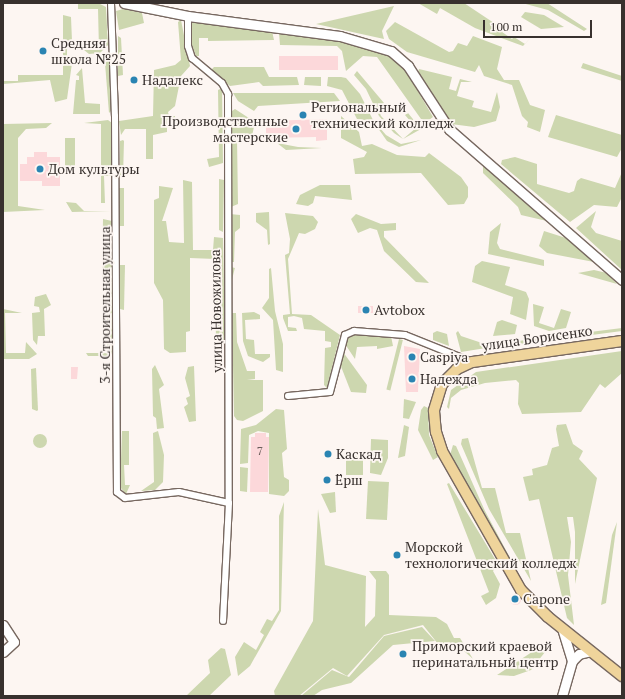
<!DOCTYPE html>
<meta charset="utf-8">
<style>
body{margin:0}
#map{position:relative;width:625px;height:699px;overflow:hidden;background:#fdf6f2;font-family:"PT Serif",serif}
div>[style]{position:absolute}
.green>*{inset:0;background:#cdd7af;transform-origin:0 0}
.round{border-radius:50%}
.building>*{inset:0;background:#fcd8da;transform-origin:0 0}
.roads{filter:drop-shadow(1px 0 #776860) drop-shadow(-1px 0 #776860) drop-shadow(0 1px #776860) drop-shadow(0 -1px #776860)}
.street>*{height:6px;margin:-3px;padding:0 3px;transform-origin:3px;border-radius:3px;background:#fff}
.secondary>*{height:9px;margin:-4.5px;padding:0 4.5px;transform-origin:4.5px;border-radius:4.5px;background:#fff}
.primary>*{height:10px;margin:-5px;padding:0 5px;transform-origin:5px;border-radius:5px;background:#efd49b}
.dots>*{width:11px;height:11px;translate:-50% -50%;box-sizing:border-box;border:2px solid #fdf6f2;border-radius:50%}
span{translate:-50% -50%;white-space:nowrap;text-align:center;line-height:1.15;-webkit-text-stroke:3.5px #fdf6f2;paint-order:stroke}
.number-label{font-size:12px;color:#695b59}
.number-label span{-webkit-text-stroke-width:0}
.poi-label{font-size:14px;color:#38312e}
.left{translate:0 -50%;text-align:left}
.right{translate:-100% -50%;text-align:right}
.street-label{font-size:14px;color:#38312e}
.frame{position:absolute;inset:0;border:4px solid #38312e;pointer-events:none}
.scale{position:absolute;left:483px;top:20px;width:109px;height:18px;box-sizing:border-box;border:2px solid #38312e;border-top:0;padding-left:5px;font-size:12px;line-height:14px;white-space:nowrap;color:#38312e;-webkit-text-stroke:3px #fdf6f2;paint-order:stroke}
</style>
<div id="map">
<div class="green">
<div style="clip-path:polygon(78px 3px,98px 3px,106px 7px,108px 45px,100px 53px,89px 54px,84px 50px,99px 50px,98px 9px,78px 9px)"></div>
<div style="clip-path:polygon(418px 3px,464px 3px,503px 29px,502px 32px,512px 39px,514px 37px,525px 44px,533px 35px,523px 46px,475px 28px,440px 8px,437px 14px)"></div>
<div style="clip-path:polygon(522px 3px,547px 3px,587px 29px,584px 31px,548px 10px)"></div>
<div style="clip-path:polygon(394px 6px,382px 31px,384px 39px,316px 24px)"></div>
<div style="clip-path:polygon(123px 9px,142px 13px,144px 23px,119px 30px,116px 11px)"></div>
<div style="clip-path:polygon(525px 12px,544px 15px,564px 27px,541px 29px,521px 17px)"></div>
<div style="clip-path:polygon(63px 15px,71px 17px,72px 41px,67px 41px,67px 63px,72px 63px,67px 99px,55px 102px,50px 80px,3px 84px,3px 81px,18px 81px,18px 75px,63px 75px)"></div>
<div style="clip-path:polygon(181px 20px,190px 66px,181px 76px,175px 106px,168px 112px,169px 116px,175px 116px,175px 120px,167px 120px,167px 132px,153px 135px,153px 159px,146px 159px,146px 129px,125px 129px,121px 135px,119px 121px,153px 116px,154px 70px,175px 65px,181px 60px,178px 22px)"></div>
<div style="clip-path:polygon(194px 22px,272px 31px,274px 40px,208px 41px,208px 38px,199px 38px,199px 56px,196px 56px,190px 39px,191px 24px)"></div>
<div style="clip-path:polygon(395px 22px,449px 52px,453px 51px,458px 43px,467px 46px,473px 36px,502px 47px,497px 69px,504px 80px,519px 80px,530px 105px,545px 110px,540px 132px,527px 127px,528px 122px,522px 116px,512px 85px,484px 76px,479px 65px,475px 72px,407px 52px,389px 39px,386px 31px)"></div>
<div style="clip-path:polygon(279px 33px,332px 39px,373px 47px,389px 55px,405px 69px,433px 117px,426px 122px,421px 119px,377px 57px,363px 56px,346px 71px,342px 51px,337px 46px,280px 45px)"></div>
<div style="clip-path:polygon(118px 36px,121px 38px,123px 75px,118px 76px)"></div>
<div style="clip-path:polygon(109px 59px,111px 111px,109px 113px,105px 63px)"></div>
<div style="clip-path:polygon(583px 63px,622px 76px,622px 81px,581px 68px)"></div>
<div style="clip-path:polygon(214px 67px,264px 67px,269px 77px,297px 77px,299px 85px,263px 86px,259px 82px,230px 86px,211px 70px)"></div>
<div style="clip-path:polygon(82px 68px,85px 103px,100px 104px,100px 114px,73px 114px,76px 80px,79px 80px,79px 76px,76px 75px)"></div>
<div style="clip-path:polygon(419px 69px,452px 77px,449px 89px,456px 91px,460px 79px,472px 82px,461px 82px,457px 96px,474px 101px,472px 107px,491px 112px,497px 92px,500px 107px,496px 121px,474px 127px,451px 124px,418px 72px)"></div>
<div style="clip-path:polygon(357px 71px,384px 103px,378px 108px,381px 116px,403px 139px,416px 128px,405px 115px,408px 113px,421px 129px,403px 139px,394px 133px,379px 116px,366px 89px,354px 75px)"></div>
<div style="clip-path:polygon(321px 77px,321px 86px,304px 85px,305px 77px)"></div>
<div style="clip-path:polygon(341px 77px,346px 78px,360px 94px,373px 120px,386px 135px,401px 144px,421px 140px,399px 147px,387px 141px,373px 121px,357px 119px,342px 90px,327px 86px,328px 77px)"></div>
<div style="clip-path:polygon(222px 88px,223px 163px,209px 167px,207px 159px,219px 157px,218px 90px)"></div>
<div style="clip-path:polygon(233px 93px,334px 93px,340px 101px,258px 106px,254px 111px,238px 101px)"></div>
<div style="clip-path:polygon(235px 109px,255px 122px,252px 136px,244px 135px,237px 138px,238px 204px,231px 207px,232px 111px)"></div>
<div style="clip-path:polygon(556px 115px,622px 135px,622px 148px,617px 157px,548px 137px)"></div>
<div style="clip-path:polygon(341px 116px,359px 132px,362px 146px,372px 144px,397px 155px,425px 157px,429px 153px,461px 177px,468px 187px,468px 197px,464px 204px,448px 205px,421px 173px,355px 174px,353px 159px,364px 157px,367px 152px,341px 138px)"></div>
<div style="clip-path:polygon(108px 120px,112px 123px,113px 176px,104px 176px,105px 203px,101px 203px,101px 124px,84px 123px)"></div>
<div style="clip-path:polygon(52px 123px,46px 128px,26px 129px,18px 138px,18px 206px,45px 210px,3px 212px,3px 124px)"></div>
<div style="left:65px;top:138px;width:10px;height:34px"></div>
<div style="clip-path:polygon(123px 140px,124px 141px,123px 177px,120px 175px,120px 141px)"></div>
<div style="clip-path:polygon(277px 143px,298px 147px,322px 148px,286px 150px)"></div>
<div style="clip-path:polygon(515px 157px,537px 164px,537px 184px,569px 193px,574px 191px,577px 181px,581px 178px,615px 188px,622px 172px,622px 197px,617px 207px,594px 205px,570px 222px,501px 164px,502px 160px)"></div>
<div style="clip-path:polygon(483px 165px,547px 220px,547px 221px,521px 215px,518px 207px,483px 173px)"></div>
<div style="clip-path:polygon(219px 179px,224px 180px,223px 232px,219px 230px)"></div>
<div style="clip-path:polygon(183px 180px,192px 182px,193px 250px,213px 250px,214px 237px,223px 238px,225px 342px,222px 346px,216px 344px,215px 259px,190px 258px,190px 331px,186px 332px,186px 352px,170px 353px,164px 349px,163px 300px,154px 283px,154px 200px,159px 198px,159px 186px,173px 188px,162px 221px,166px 221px,169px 242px,184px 243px)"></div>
<div style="clip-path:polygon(320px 185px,350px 185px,352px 200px,315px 196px,313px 203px,308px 206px,296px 204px,300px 195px)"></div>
<div style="left:119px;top:188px;width:5px;height:38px"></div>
<div style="clip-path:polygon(66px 202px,76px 203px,84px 211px,111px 211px,72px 212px)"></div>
<div style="clip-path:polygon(596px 211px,591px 227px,596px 233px,622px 241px,622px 270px,576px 228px)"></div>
<div style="clip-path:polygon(269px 212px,270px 244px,268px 245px,267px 230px,256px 222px,256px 213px)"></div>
<div style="clip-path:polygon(285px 213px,313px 216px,318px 222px,315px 229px,305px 234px,299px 233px,288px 259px,292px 314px,311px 315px,340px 335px,327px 388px,324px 385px,325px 348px,331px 347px,331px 342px,325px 341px,325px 331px,304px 329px,302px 318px,294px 316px,288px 317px,288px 327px,296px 328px,297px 331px,288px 331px,283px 318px,283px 315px,290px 314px,285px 255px,289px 253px,290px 239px)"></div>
<div style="clip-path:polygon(230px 214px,240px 215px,240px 228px,235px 232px,234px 262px,231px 262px)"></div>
<div style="clip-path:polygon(356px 214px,381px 224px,396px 223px,396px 230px,384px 231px,384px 237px,429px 283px,416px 282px,384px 251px,377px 230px,370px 228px,358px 233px,351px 219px)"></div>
<div style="clip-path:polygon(103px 219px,112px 221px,113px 352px,110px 356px,88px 356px,86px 353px,107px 353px,107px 284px,102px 281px)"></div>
<div style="clip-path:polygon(501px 223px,497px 243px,500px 249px,544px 260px,544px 266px,488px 254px,490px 232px)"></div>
<div style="clip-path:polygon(544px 231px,566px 238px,594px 262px,547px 253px,539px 246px)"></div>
<div style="clip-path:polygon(482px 261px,510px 267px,505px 285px,526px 292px,529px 299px,526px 320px,510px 314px,513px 297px,472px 282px,475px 266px)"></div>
<div style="clip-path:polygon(119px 265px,125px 265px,124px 310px,120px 309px)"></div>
<div style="left:231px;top:267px;width:4px;height:39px;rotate:14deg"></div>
<div style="clip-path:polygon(271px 268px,275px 311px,283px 344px,283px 372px,276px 370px,273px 320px,262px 308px,269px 298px,269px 269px)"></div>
<div style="clip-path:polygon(594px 270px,607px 273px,617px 284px,578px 273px)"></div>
<div style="clip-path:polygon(46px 294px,51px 305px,44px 309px,45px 336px,38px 336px,37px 345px,33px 340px,32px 313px,40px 312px,39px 307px,34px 306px,35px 297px)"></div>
<div style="clip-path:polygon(533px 304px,544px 307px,539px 323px,554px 328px,561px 309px,571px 312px,566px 328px,549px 331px,534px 326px)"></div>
<div style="clip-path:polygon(3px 309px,22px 313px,5px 313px,6px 353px,25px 353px,26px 342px,37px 354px,29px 359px,3px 359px)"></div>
<div style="clip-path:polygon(254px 312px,260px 315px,260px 319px,245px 320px,246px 339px,254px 340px,255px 354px,270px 354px,270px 357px,263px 362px,248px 356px,243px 341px,242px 313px)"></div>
<div style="clip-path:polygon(232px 313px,236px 313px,237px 342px,247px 371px,255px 371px,255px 379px,247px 380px,263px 380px,263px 411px,243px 421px,237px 420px,234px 416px)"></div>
<div style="clip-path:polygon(502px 320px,517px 325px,515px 334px,493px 336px,497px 322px)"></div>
<div style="clip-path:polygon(622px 328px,622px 331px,493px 348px,494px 344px)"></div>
<div style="clip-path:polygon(437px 331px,447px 334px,449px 346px,433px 340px,433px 333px)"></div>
<div style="clip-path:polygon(458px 331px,461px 336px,485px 344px,486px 348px,461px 352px,456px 333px)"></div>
<div style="clip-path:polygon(354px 334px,391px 336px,393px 346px,377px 349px,377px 346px,357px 347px,355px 359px,345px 344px,349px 335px)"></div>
<div style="left:399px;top:339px;width:4px;height:52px;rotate:14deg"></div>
<div style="clip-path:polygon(622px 351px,622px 373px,605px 388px,600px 384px,581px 412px,522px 414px,518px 404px,519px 383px,516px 380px,485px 383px,461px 390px,451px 398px,449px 409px,447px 407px,451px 390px,476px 372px)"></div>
<div style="clip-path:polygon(343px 352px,367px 385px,366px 393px,351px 392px,340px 364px)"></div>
<div style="clip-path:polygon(155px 365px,164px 385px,159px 389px,164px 428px,157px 429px,156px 418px,153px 416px,152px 369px)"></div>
<div style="clip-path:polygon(194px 366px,196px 421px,189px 422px,184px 407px,188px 404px,186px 398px,190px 396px,185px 378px,188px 367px)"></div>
<div style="clip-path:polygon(36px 368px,38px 410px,37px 411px,32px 409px,31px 369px)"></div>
<div style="clip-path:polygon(404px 399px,416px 402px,409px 419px,403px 418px)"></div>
<div style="clip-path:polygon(424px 406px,428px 408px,429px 435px,438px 457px,433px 460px,418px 430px,421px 410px)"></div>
<div style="clip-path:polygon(276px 409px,284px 410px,287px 449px,282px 453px,284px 477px,289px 480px,289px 491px,284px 496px,269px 494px,269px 433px,258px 431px,249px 435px,248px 463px,240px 464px,241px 429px,256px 425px)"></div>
<div style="clip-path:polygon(566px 424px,573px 444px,583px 451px,579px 459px,597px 478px,575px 584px,575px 532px,573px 517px,567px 517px,571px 542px,568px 575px,574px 625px,567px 618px,539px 499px,529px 501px,523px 477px,533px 475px,532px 469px,547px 465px,552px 448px,559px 446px,556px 429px,557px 425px)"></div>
<div style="clip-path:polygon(404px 425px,409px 427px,405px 456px,398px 458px)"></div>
<div style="clip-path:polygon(122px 431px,129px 431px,129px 465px,124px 465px,125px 485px,130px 485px,126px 494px,120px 487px)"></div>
<div style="clip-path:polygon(158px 431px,164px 455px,163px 482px,155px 490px,141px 491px,154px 482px,153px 433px)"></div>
<div class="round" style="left:33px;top:434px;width:14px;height:14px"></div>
<div style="clip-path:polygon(468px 438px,482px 488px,495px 488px,506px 533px,520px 533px,531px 581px,489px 509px,461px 444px,462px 439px)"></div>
<div style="clip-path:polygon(371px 439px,388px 440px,388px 458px,381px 475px,370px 473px)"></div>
<div style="clip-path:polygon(453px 445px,456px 446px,485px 511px,524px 584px,450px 455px)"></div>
<div style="left:363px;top:454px;width:21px;height:17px;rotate:90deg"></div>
<div style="clip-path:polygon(240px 467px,248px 468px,247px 492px,240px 491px)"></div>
<div style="left:368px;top:481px;width:21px;height:38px;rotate:3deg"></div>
<div style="clip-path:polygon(449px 483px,498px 564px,493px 571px,500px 584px,496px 598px,486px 605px,481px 596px,489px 592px,447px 484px)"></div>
<div style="clip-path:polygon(335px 492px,336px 512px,330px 513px,321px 494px)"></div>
<div style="clip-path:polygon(284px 502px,281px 611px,250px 666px,238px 676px,235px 657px,244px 642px,256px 650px,264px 635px,260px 632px,267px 619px,272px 621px,279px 610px,279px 516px)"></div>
<div style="clip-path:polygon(318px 509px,325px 565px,366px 576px,365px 627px,375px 616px,376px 580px,369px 571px,386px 571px,389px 575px,389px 615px,436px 617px,447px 624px,454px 638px,460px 638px,473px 659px,455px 643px,438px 644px,423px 625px,384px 635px,347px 676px,333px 668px,299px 696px,275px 696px,274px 691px,313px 621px)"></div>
<div style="clip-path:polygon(617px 522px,606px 603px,601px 605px,612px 535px)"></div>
<div style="clip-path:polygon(422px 627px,435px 641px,393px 645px,351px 683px,322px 690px,313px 696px,301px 696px,332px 670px,349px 677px,384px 636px)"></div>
<div style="clip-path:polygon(544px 647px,545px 652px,531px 670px,514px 676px,497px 675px,538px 648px)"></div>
<div style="clip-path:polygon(221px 648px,225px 649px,231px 675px,209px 696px,186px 696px,210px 673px,208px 660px)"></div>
</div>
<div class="building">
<div style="left:279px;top:56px;width:59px;height:14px"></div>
<div style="clip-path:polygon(327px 119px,327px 140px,316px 141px,316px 137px,266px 138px,266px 121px)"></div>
<div style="clip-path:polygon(34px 152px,47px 152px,47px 157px,60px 157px,60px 186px,42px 186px,42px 181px,20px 181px,20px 164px,27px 164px,27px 157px,34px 157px)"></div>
<div style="left:373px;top:306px;width:7px;height:15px;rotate:90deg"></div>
<div style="clip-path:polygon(404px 346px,420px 349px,418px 392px,406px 392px)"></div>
<div style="clip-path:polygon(71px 367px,78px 367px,77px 379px,71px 379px)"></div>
<div style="clip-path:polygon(255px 433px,266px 433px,266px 437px,269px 437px,268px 492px,250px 492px,251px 437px,255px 437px)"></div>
<div class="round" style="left:509.5px;top:593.5px;width:11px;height:11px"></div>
</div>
<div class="roads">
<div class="street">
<div style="left:111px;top:3px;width:113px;rotate:88deg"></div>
<div style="left:115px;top:116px;width:376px;rotate:89.7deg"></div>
<div style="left:117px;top:492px;width:10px;rotate:37deg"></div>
<div style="left:125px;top:498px;width:54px;rotate:-6.3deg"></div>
<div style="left:179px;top:492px;width:51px;rotate:12.4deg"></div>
<div style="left:188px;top:16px;width:30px;rotate:90deg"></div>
<div style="left:188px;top:46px;width:13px;rotate:72deg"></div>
<div style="left:192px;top:58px;width:39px;rotate:40deg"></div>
<div style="left:222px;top:83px;width:13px;rotate:61deg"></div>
<div style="left:228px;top:94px;width:409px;rotate:89.9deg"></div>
<div style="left:229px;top:503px;width:118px;rotate:92.9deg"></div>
<div style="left:288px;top:396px;width:42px;rotate:-5.4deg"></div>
<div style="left:330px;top:392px;width:59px;rotate:-75.3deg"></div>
<div style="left:345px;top:335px;width:10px;rotate:-24deg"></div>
<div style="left:354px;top:331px;width:51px;rotate:4.5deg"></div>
<div style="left:405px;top:335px;width:72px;rotate:21.9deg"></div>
</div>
<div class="secondary">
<div style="left:124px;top:3px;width:65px;rotate:11.5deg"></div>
<div style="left:188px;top:16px;width:153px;rotate:7.5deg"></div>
<div style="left:340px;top:36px;width:53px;rotate:16.4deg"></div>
<div style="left:391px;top:51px;width:23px;rotate:41deg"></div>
<div style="left:408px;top:66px;width:75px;rotate:56.9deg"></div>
<div style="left:449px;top:129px;width:230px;rotate:41.1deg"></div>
<div style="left:3px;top:625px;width:20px;rotate:57deg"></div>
<div style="left:14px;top:642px;width:15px;rotate:138deg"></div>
<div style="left:572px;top:661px;width:10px;rotate:-45deg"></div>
<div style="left:579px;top:654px;width:12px;rotate:-14deg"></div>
<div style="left:562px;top:696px;width:36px;rotate:-74deg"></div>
<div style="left:572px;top:661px;width:34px;rotate:-107deg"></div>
</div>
<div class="primary">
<div style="left:622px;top:341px;width:151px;rotate:172deg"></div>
<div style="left:472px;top:362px;width:17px;rotate:155deg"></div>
<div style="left:457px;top:369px;width:21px;rotate:135deg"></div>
<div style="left:442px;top:384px;width:28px;rotate:107deg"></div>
<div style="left:434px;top:411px;width:21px;rotate:85deg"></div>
<div style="left:436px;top:432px;width:20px;rotate:72deg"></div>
<div style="left:442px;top:451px;width:160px;rotate:60.4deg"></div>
<div style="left:521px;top:590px;width:38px;rotate:45deg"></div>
<div style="left:548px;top:617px;width:95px;rotate:38.6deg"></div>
</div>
</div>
<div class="dots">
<div style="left:43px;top:51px;background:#2a84b2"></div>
<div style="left:134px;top:80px;background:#2a84b2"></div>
<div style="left:303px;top:115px;background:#2a84b2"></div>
<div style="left:296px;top:129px;background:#2a84b2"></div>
<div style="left:40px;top:169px;background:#2a84b2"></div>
<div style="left:366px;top:310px;background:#2a84b2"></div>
<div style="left:412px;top:357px;background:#2a84b2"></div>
<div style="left:412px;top:379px;background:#2a84b2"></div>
<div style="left:328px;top:454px;background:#2a84b2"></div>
<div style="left:327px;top:480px;background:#2a84b2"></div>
<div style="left:397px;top:555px;background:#2a84b2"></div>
<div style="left:515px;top:599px;background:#2a84b2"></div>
<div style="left:403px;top:654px;background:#2a84b2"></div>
</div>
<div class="number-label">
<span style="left:260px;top:451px">7</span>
</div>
<div class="poi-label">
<span class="left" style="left:51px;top:51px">Средняя<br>школа №25</span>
<span class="left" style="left:142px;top:80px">Надалекс</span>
<span class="left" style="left:311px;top:115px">Региональный<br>технический колледж</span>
<span class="right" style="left:288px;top:129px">Производственные<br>мастерские</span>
<span class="left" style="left:48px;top:169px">Дом культуры</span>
<span class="left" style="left:374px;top:310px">Avtobox</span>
<span class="left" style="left:420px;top:357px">Caspiya</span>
<span class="left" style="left:420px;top:379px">Надежда</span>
<span class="left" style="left:336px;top:454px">Каскад</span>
<span class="left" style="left:335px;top:480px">Ёрш</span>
<span class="left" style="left:405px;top:555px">Морской<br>технологический колледж</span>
<span class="left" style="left:523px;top:599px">Capone</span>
<span class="left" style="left:412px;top:654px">Приморский краевой<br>перинатальный центр</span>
</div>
<div class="street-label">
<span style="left:105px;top:305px;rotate:-90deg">3-я Строительная улица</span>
<span style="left:216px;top:311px;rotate:-91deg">улица Новожилова</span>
<span style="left:537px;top:338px;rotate:-8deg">улица Борисенко</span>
</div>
<div class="frame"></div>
<div class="scale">100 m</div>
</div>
